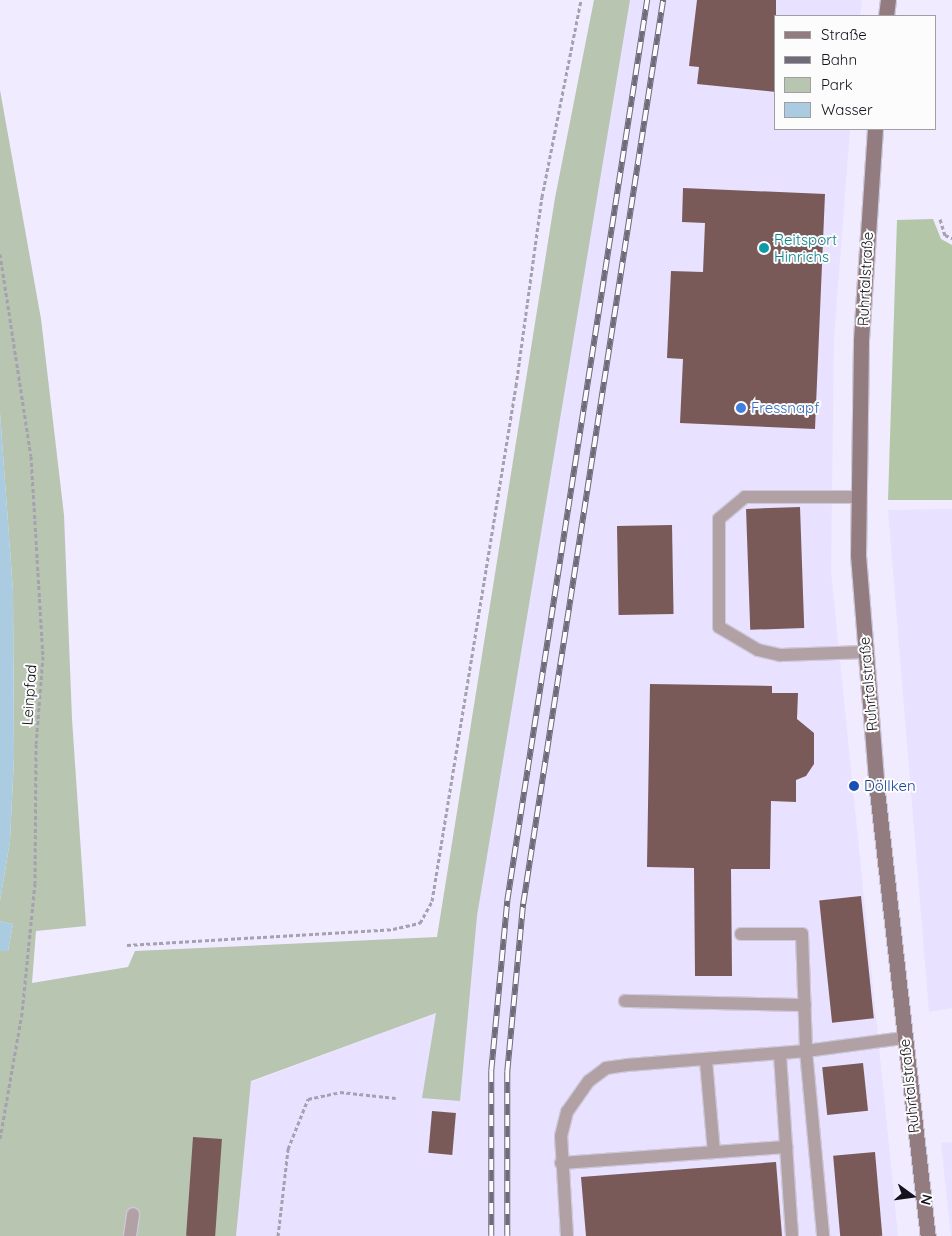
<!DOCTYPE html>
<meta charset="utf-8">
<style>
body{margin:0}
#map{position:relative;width:952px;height:1236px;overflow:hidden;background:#f0ebfe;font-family:Quicksand,sans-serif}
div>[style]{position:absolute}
.built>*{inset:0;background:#e8e1ff}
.green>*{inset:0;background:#b8c5b0}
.forest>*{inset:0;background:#b3c6a8}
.water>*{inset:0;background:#abcbe1}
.building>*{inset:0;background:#795a58;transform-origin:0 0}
.path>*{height:3px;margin-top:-1.5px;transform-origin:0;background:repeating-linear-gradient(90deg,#a5a1b1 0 4px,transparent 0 6.5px)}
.roads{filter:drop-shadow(1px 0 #cdc8da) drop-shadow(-1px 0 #cdc8da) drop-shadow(0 1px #cdc8da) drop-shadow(0 -1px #cdc8da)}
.lane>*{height:12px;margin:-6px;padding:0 6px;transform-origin:6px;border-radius:6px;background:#b1a1a4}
.secondary>*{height:15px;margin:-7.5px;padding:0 7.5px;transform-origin:7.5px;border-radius:7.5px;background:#937c80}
.rail>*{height:5.5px;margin-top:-2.75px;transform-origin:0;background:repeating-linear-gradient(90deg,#fcfcfc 0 11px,#6f6b79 0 22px);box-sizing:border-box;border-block:1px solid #6f6b79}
.dots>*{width:14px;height:14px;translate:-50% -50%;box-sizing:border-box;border:2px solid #fcfcfc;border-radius:50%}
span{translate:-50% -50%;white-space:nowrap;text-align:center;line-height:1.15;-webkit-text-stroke:4px #fcfcfc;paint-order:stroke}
.culture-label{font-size:15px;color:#0d838f}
.left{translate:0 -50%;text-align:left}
.street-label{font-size:15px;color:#15121d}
.shop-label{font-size:15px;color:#366cbe}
.transit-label{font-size:15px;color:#164399}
.legend{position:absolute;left:774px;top:15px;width:162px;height:115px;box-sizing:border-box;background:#fcfcfc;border:1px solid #a09ea3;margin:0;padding:6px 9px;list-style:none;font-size:15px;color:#15121d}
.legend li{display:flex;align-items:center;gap:10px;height:25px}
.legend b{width:25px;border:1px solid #a09ea3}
.north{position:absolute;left:887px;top:1171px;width:50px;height:50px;-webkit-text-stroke:4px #fcfcfc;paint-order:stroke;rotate:104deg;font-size:14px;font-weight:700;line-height:20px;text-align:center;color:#15121d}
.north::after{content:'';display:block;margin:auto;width:18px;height:22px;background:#15121d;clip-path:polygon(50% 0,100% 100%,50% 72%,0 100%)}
</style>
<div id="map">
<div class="built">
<div style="clip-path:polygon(630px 0,862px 0,860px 16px,776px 16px,776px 129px,850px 129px,834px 337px,831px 571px,898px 1236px,236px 1236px,251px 1082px,437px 1013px,523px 537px,550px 468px)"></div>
<div style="clip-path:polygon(952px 509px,952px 1008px,929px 1012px,888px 510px)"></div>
<div style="clip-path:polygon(952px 1142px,952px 1236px,951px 1236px,941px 1143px)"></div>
</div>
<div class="green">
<div style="clip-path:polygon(594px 0,630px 0,477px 916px,460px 1101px,422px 1098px,436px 1013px,251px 1081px,236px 1236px,0 1236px,0 951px,8px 951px,13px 924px,0 921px,0 901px,10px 841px,14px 757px,13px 591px,0 413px,0 90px,41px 319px,64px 515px,72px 719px,86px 926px,36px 931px,32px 983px,128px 967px,135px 951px,437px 937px,555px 198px)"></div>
</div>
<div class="forest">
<div style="clip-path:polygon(933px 219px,941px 239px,952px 245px,952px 500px,888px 500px,897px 220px)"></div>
</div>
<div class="water">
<div style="clip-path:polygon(0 413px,13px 591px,14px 757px,10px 841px,0 901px)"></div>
<div style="clip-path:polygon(0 921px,13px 924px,8px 951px,0 951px)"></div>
</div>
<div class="building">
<div style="clip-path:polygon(697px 0,776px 0,776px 92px,697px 84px,699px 67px,689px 66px)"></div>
<div style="clip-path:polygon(683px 188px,825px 194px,815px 429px,680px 423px,683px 359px,667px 358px,671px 271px,703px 272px,705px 223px,682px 222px)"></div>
<div style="left:800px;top:507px;width:121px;height:54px;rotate:88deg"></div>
<div style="left:672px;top:525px;width:89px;height:55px;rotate:89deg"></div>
<div style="clip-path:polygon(650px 684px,772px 686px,772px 693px,798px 693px,797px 719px,814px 733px,814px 764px,806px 776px,796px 780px,796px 802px,771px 801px,770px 869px,731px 869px,732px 976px,695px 976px,694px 868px,647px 867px)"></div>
<div style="left:861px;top:896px;width:123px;height:42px;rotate:84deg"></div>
<div style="left:863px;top:1063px;width:48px;height:41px;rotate:84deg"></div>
<div style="left:432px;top:1111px;width:24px;height:42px;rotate:5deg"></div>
<div style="left:193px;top:1137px;width:29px;height:99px;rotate:4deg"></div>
<div style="left:875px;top:1152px;width:84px;height:42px;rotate:85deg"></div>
<div style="clip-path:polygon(776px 1162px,782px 1236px,586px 1236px,581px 1177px)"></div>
</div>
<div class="path">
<div style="left:940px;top:219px;width:17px;rotate:73deg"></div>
<div style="left:945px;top:235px;width:8px;rotate:23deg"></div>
<div style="left:0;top:254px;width:204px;rotate:81.3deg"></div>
<div style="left:31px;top:456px;width:200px;rotate:86.6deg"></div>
<div style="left:43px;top:656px;width:88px;rotate:94.5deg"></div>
<div style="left:36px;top:744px;width:139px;rotate:90.4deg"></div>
<div style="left:35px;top:883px;width:131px;rotate:95.7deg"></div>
<div style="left:22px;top:1013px;width:128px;rotate:99.9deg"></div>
<div style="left:127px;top:945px;width:266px;rotate:-3.4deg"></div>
<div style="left:393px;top:929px;width:28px;rotate:-13deg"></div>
<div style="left:420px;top:923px;width:25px;rotate:-61deg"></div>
<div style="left:432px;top:901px;width:522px;rotate:-80.74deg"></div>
<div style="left:516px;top:386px;width:191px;rotate:-82.2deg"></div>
<div style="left:542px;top:197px;width:201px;rotate:-78.8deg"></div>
<div style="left:278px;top:1236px;width:88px;rotate:-83.4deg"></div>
<div style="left:288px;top:1149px;width:54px;rotate:-68.2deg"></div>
<div style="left:308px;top:1099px;width:33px;rotate:-12deg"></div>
<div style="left:340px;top:1092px;width:56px;rotate:6.1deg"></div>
</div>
<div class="roads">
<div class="lane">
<div style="left:857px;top:497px;width:112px;rotate:180deg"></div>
<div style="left:745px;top:497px;width:34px;rotate:140deg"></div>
<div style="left:719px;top:519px;width:108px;rotate:90deg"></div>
<div style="left:719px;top:627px;width:45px;rotate:30.5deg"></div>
<div style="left:758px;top:650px;width:23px;rotate:13deg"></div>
<div style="left:780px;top:655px;width:86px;rotate:-2deg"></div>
<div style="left:741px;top:934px;width:61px"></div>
<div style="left:802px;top:934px;width:117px;rotate:88deg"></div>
<div style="left:806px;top:1051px;width:99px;rotate:-7.6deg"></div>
<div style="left:625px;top:1001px;width:180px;rotate:1.3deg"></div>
<div style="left:780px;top:1055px;width:181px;rotate:86.2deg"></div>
<div style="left:706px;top:1061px;width:91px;rotate:85deg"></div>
<div style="left:561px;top:1163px;width:226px;rotate:-4.1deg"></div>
<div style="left:130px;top:1236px;width:22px;rotate:-82deg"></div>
<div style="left:567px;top:1236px;width:100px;rotate:-93.4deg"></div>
<div style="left:561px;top:1136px;width:25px;rotate:-76deg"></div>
<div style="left:567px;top:1112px;width:38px;rotate:-55deg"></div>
<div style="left:589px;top:1081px;width:21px;rotate:-37deg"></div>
<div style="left:606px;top:1068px;width:21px;rotate:-8deg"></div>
<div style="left:627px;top:1065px;width:180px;rotate:-4.5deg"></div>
<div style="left:806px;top:1051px;width:186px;rotate:84.7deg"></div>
</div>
<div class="secondary">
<div style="left:886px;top:16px;width:16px;rotate:-83deg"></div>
<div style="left:875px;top:129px;width:213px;rotate:93.8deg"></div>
<div style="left:861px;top:342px;width:213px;rotate:90.8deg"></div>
<div style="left:858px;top:555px;width:237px;rotate:85.4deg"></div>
<div style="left:877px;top:791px;width:448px;rotate:83.5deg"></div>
</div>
</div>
<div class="rail">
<div style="left:491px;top:1236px;width:165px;rotate:-90deg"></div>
<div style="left:491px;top:1071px;width:171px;rotate:-84.6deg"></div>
<div style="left:507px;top:901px;width:912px;rotate:-81.17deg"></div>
<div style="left:507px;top:1236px;width:164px;rotate:-90deg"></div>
<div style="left:507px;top:1072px;width:169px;rotate:-84.6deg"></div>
<div style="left:523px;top:904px;width:915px;rotate:-81.2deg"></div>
</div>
<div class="dots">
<div style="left:764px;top:248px;background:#0f9aa8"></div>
<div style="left:741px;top:408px;background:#3f7fe0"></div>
<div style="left:854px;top:786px;background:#1a4fb4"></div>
</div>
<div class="culture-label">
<span class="left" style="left:774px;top:248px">Reitsport<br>Hinrichs</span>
</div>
<div class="street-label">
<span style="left:865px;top:279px;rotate:-87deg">Ruhrtalstraße</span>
<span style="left:868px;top:684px;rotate:-95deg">Ruhrtalstraße</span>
<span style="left:29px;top:695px;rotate:-86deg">Leinpfad</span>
<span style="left:909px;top:1086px;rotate:-96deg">Ruhrtalstraße</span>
</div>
<div class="shop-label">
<span class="left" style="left:751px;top:408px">Fressnapf</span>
</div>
<div class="transit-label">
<span class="left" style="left:864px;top:786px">Döllken</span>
</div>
<ul class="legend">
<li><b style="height:6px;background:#937c80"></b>Straße</li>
<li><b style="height:6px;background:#6f6b79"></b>Bahn</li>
<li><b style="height:14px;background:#b8c5b0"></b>Park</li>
<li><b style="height:14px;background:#abcbe1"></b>Wasser</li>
</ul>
<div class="north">N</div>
</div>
